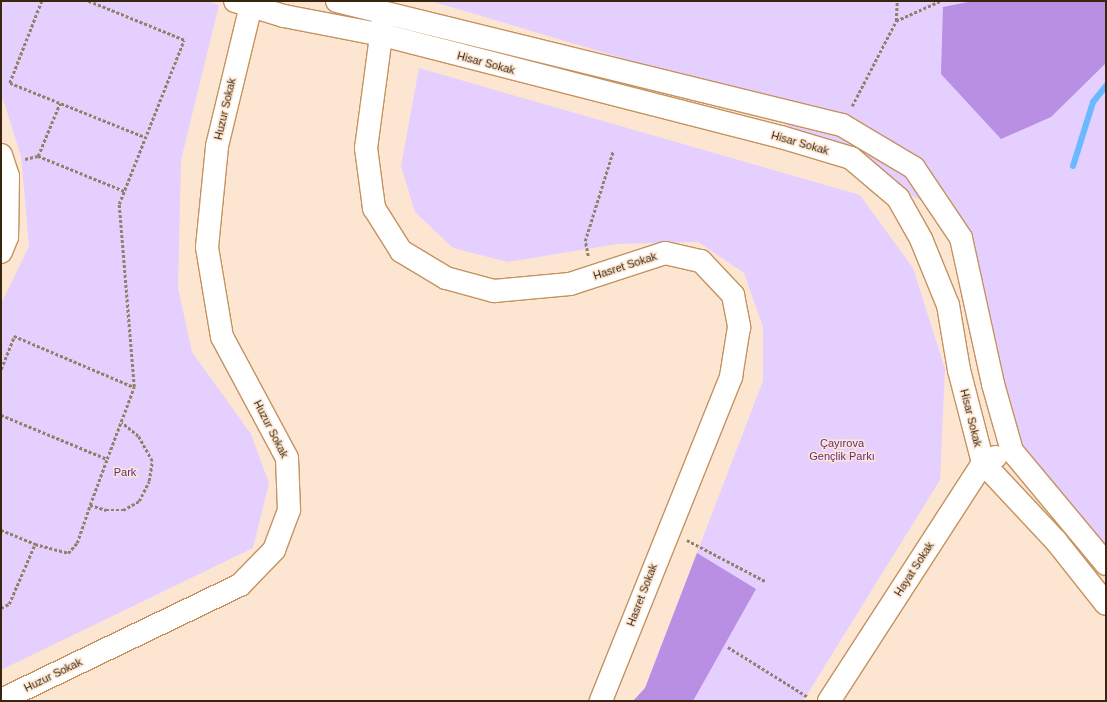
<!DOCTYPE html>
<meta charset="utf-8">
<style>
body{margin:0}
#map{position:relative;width:1107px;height:702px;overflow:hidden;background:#fce6d1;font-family:Arial,sans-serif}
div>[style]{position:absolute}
.green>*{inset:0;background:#e5cfff}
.forest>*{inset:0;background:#b88fe3}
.stream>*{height:6px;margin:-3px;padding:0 3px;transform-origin:3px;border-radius:3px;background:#68b9fd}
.path>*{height:2.5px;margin-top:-1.25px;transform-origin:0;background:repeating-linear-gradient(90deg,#947f69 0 3px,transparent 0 5px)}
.roads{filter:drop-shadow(1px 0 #c5925e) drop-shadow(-1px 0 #c5925e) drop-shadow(0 1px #c5925e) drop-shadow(0 -1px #c5925e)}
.street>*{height:22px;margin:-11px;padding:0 11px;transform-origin:11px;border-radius:11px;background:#fff}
span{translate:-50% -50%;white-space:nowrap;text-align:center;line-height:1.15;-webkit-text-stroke:3px #fce6d1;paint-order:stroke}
.street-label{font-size:11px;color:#3a250f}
.park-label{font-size:11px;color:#622c8e}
.frame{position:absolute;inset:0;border:2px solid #3a250f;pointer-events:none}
</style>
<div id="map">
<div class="green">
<div style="clip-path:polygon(1px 1px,208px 1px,219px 5px,181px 160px,178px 288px,192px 352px,251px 434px,269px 483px,253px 548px,1px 670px,1px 304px,29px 246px,21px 156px,1px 93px)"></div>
<div style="clip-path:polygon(431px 1px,1106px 1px,1106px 568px,1009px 446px,941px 212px,722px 88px)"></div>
<div style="clip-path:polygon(419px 68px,860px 195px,913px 268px,945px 369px,940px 480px,803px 701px,633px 701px,645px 688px,763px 381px,763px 327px,744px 273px,698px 242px,617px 244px,508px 262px,453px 248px,415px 212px,401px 166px)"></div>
</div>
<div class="forest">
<div style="clip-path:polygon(973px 1px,1106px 1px,1106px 63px,1051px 117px,1001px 139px,941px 74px,943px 7px)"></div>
<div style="clip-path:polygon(697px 553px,756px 589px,693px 701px,633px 701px,645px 688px)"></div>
</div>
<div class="stream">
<div style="left:1073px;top:166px;width:67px;rotate:-72.6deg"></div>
<div style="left:1093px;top:102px;width:21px;rotate:-51deg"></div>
</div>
<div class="path">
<div style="left:42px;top:1px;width:88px;rotate:111.3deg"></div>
<div style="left:10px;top:83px;width:145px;rotate:21.8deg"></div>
<div style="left:896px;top:21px;width:20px;rotate:-87deg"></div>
<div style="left:852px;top:106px;width:96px;rotate:-62.6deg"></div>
<div style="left:896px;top:21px;width:48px;rotate:-24.4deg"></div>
<div style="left:38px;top:156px;width:93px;rotate:22.1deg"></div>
<div style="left:25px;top:159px;width:13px;rotate:-13deg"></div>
<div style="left:38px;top:156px;width:57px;rotate:-67.5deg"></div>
<div style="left:588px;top:256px;width:15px;rotate:-101deg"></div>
<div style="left:585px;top:241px;width:94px;rotate:-72.7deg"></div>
<div style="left:1px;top:369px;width:35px;rotate:-68deg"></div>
<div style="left:14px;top:336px;width:130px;rotate:23deg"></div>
<div style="left:1px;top:415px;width:115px;rotate:22.5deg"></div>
<div style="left:107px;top:459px;width:77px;rotate:-69.4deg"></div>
<div style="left:134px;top:387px;width:184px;rotate:-94.7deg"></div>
<div style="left:119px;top:204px;width:176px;rotate:-68.4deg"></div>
<div style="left:184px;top:40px;width:104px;rotate:-157.9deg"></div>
<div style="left:90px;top:505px;width:49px;rotate:-69.7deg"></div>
<div style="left:1px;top:530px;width:37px;rotate:22deg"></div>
<div style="left:687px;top:540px;width:88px;rotate:27.7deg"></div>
<div style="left:1px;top:608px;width:9px;rotate:-27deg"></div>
<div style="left:9px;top:604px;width:65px;rotate:-66.6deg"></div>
<div style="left:35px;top:544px;width:34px;rotate:15deg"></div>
<div style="left:68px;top:553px;width:13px;rotate:-48deg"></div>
<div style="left:77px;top:543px;width:40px;rotate:-71.1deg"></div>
<div style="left:90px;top:505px;width:17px;rotate:17deg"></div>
<div style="left:106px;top:510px;width:17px"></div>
<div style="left:123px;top:510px;width:18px;rotate:-29deg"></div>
<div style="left:139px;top:501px;width:22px;rotate:-63deg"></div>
<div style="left:149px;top:481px;width:20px;rotate:-81deg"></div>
<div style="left:152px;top:461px;width:29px;rotate:-119deg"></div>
<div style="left:138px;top:436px;width:21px;rotate:-141deg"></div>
<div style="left:728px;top:647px;width:94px;rotate:32deg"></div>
</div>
<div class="roads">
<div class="street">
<div style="left:235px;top:1px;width:51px;rotate:17deg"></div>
<div style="left:284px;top:16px;width:101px;rotate:10.9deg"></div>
<div style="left:383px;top:35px;width:411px;rotate:14.4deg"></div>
<div style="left:781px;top:137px;width:73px;rotate:16.7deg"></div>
<div style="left:851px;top:158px;width:62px;rotate:40.4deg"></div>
<div style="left:898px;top:198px;width:47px;rotate:60.7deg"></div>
<div style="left:921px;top:239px;width:71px;rotate:67.8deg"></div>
<div style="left:948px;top:305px;width:66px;rotate:80.4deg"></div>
<div style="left:959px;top:370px;width:96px;rotate:75.5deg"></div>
<div style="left:983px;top:463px;width:107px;rotate:46.9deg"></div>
<div style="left:1056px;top:541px;width:80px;rotate:51.6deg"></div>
<div style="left:337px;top:1px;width:520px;rotate:13.8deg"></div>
<div style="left:842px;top:125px;width:84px;rotate:30.8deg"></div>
<div style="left:914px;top:168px;width:84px;rotate:56.1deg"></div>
<div style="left:961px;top:238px;width:149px;rotate:77.6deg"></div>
<div style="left:993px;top:384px;width:70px;rotate:74.2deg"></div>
<div style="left:1012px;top:451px;width:147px;rotate:50.2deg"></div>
<div style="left:383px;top:21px;width:128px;rotate:97.6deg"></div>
<div style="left:366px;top:148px;width:61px;rotate:82.4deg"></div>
<div style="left:374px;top:208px;width:51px;rotate:57.9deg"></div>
<div style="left:401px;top:251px;width:52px;rotate:31deg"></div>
<div style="left:446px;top:278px;width:50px;rotate:15.2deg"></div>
<div style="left:494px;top:291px;width:76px;rotate:-5.3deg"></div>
<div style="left:570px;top:284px;width:100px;rotate:-18.1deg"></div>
<div style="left:665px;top:253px;width:37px;rotate:13deg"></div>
<div style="left:701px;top:261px;width:47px;rotate:46.7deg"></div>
<div style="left:733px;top:295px;width:33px;rotate:79deg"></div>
<div style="left:739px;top:327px;width:51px;rotate:99.1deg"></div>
<div style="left:731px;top:377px;width:349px;rotate:111.9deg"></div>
<div style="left:1px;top:155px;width:22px;rotate:72deg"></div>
<div style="left:8px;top:176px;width:61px;rotate:90.9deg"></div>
<div style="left:7px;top:237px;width:16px;rotate:112deg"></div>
<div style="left:1px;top:700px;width:265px;rotate:-25.7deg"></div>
<div style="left:240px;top:585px;width:49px;rotate:-45.8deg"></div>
<div style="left:274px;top:550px;width:43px;rotate:-69.4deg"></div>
<div style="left:289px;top:510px;width:52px;rotate:-92.2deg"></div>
<div style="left:287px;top:458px;width:137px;rotate:-118.2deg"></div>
<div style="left:222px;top:337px;width:91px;rotate:-99.5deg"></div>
<div style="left:207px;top:247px;width:101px;rotate:-84.3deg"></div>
<div style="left:217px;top:146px;width:149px;rotate:-76.4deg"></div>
<div style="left:829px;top:701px;width:283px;rotate:-57.1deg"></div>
<div style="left:983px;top:463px;width:14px;rotate:-25deg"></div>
</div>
</div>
<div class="street-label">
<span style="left:486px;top:63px;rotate:15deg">Hisar Sokak</span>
<span style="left:225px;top:109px;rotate:-77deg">Huzur Sokak</span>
<span style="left:800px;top:143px;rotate:16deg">Hisar Sokak</span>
<span style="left:625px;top:266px;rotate:-18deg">Hasret Sokak</span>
<span style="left:971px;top:418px;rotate:76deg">Hisar Sokak</span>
<span style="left:271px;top:429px;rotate:63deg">Huzur Sokak</span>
<span style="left:914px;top:569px;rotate:-57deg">Hayat Sokak</span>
<span style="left:642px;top:595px;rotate:-69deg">Hasret Sokak</span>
<span style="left:53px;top:675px;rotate:-26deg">Huzur Sokak</span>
</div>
<div class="park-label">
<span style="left:842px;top:450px">Çayırova<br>Gençlik Parkı</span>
<span style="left:125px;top:472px">Park</span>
</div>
<div class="frame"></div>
</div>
